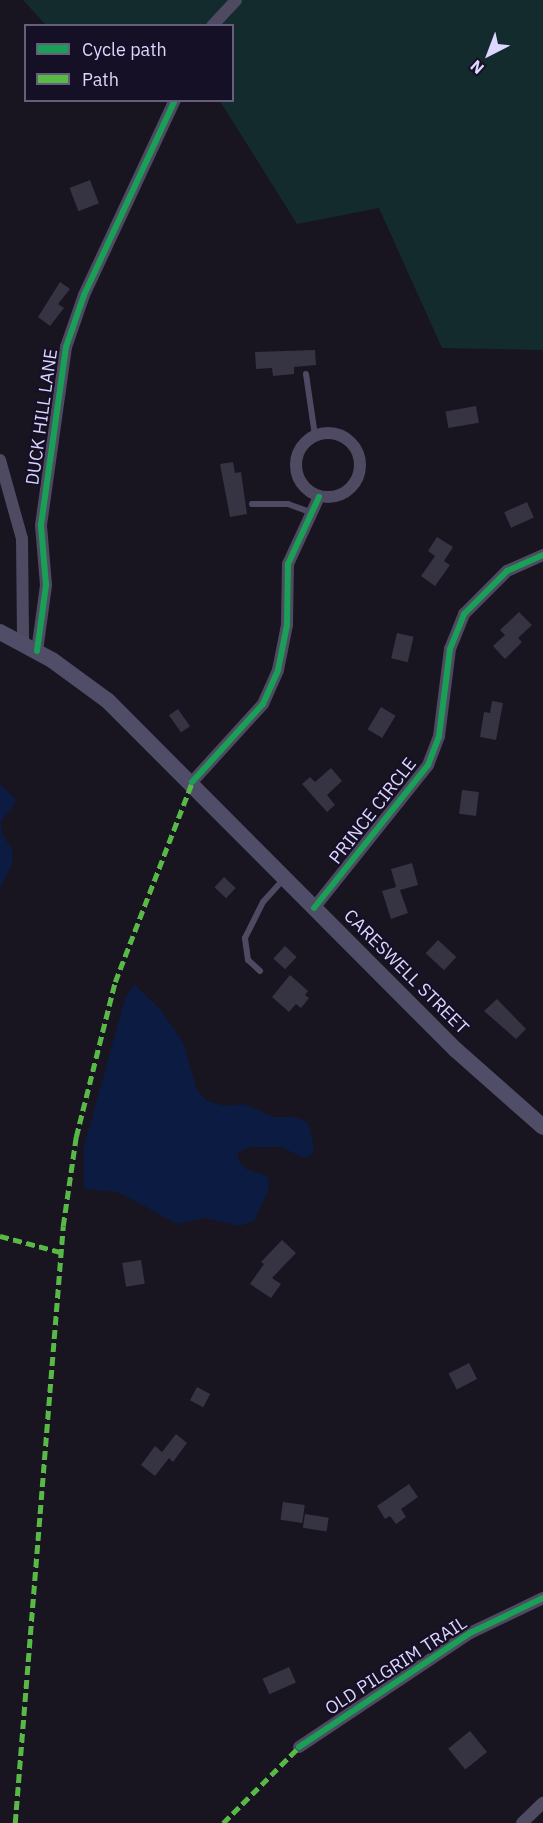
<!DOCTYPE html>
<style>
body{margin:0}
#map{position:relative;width:543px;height:1823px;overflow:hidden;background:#181521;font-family:"IBM Plex Sans",sans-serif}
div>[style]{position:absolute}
.green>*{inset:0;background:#142b2e}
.water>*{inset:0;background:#0c1b41}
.building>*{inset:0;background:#363343;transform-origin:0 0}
.service>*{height:6px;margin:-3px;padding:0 3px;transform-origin:3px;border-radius:3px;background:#4d4a62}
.minor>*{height:12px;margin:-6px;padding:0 6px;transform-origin:6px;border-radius:6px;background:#4d4a62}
.minor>.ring{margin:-6px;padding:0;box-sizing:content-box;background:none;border:12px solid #4d4a62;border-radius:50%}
.secondary>*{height:16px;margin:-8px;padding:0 8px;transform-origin:8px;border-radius:8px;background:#504d68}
.quiet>*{height:4.5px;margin-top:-2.25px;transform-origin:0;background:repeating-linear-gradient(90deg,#58b947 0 9px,transparent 0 13.5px)}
.cycleway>*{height:6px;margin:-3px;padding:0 3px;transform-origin:3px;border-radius:3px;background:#1a9f57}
span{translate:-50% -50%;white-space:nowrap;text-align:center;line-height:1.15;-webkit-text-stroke:4.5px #151026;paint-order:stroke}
.street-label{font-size:18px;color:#ddd6fe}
.legend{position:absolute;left:24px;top:24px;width:210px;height:78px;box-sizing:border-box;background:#151026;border:2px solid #655f7c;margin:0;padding:8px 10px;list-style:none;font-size:18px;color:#ddd6fe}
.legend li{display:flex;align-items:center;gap:12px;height:30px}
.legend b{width:30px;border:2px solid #655f7c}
.north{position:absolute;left:459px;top:24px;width:60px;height:60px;-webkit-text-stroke:4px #151026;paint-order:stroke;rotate:222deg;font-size:16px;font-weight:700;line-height:24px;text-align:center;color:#ddd6fe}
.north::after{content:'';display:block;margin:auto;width:21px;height:27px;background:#ddd6fe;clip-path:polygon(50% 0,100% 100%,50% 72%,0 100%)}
</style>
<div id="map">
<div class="green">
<div style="clip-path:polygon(23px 0,543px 0,543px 350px,442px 348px,379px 208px,297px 224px,220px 101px,232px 100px,232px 26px,46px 25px)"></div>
</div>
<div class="water">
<div style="clip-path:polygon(0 784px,15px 798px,15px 804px,1px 821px,2px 834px,12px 849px,13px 862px,0 889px)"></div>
<div style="clip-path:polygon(134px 984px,160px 1009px,183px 1042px,197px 1090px,207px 1101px,225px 1106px,245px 1104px,273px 1117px,295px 1117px,308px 1123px,314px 1146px,312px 1155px,304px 1158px,281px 1147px,249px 1147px,238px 1153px,238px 1160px,246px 1169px,269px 1177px,268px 1191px,254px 1221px,240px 1226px,205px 1218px,177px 1224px,118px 1192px,84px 1189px,84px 1146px,125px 999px)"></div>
</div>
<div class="building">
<div style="left:90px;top:180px;width:25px;height:22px;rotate:69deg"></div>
<div style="clip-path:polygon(60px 282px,70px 289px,58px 304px,64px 308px,50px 326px,38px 317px)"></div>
<div style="clip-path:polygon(315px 350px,316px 365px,294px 367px,294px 374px,273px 376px,272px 368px,256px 369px,255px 352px)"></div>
<div style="left:476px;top:406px;width:17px;height:31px;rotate:80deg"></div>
<div style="clip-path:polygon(233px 462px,235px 473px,241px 472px,247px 514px,230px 517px,220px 464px)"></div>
<div style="left:527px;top:502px;width:17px;height:25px;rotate:66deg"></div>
<div style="clip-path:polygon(437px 537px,453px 547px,444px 561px,450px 565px,435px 586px,421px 576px,435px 556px,428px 551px)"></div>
<div style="clip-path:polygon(519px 612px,532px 625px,518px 638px,522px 642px,505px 659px,493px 646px,505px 635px,500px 630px)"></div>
<div style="left:397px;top:633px;width:17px;height:26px;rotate:13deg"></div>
<div style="clip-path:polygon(492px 701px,503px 703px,496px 740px,480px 737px,484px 712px,490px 713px)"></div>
<div style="left:381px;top:707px;width:17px;height:26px;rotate:31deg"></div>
<div style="left:178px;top:709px;width:21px;height:11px;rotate:55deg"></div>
<div style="clip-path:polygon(331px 768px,342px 781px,327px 795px,335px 805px,327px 812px,302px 784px,310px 777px,315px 782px)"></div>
<div style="left:462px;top:790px;width:17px;height:24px;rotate:7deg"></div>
<div style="clip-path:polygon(412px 863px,418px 885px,400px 890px,408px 913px,391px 919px,382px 891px,396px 887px,391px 869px)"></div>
<div style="left:224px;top:877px;width:16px;height:14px;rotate:43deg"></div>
<div style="left:438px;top:940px;width:25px;height:18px;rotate:43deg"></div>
<div style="left:285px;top:946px;width:16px;height:17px;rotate:43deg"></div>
<div style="clip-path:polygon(290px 975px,308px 991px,305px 995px,309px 998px,301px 1008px,296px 1004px,289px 1012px,272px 997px)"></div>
<div style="clip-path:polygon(497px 999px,526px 1029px,516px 1039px,484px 1011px)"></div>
<div style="clip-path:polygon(282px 1240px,296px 1253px,272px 1278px,281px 1284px,271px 1298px,250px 1284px,264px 1264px,261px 1262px)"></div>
<div style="left:141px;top:1260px;width:24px;height:19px;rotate:81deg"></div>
<div style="left:469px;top:1363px;width:18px;height:23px;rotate:63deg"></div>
<div style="left:197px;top:1387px;width:15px;height:15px;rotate:28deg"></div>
<div style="clip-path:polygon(176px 1434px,187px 1443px,173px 1462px,169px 1458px,155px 1476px,141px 1465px,155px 1446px,162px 1452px)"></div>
<div style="clip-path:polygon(409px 1484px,418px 1497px,401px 1509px,406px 1517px,396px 1524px,390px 1516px,385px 1519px,377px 1506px)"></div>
<div style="left:283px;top:1502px;width:22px;height:18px;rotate:8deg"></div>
<div style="left:305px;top:1514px;width:24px;height:14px;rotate:9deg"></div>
<div style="left:289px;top:1667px;width:17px;height:29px;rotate:66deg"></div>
<div style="left:470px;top:1731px;width:27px;height:28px;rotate:51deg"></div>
</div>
<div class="service">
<div style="left:306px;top:374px;width:63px;rotate:81.7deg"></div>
<div style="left:252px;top:504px;width:36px"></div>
<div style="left:288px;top:504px;width:23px;rotate:20deg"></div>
<div style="left:260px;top:971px;width:16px;rotate:-137deg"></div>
<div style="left:248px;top:960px;width:22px;rotate:-98deg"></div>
<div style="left:245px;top:938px;width:40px;rotate:-63.4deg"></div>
<div style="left:263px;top:902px;width:30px;rotate:-48deg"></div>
</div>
<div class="minor">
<div style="left:212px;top:26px;width:35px;rotate:-47deg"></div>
<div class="ring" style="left:296px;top:433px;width:52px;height:52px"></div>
<div style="left:0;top:460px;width:82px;rotate:74.4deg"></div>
<div style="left:22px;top:539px;width:104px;rotate:89.4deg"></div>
<div style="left:37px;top:651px;width:67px;rotate:-82.2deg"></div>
<div style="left:46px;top:585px;width:60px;rotate:-94.8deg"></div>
<div style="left:41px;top:525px;width:180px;rotate:-82deg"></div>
<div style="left:66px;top:347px;width:55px;rotate:-70.9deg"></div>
<div style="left:84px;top:295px;width:215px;rotate:-65deg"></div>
<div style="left:192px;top:782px;width:105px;rotate:-47.7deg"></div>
<div style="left:263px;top:704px;width:37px;rotate:-66deg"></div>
<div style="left:278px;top:670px;width:46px;rotate:-78.7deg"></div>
<div style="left:287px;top:625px;width:61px;rotate:-89.1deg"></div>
<div style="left:288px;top:564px;width:74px;rotate:-65.2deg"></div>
<div style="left:314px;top:908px;width:183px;rotate:-51.4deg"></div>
<div style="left:428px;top:765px;width:31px;rotate:-69deg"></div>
<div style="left:439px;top:736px;width:88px;rotate:-82.8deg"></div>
<div style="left:450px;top:649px;width:38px;rotate:-68deg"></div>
<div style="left:464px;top:614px;width:61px;rotate:-45deg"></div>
<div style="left:507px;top:571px;width:39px;rotate:-24deg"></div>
<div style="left:299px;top:1747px;width:206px;rotate:-33.7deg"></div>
<div style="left:470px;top:1633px;width:81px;rotate:-25.6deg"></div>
<div style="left:522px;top:1823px;width:29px;rotate:-44deg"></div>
</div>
<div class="secondary">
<div style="left:0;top:632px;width:59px;rotate:28.3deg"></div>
<div style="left:52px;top:660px;width:69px;rotate:36.2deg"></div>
<div style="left:108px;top:701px;width:493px;rotate:45.1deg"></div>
<div style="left:456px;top:1050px;width:116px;rotate:41.5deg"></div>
</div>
<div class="quiet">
<div style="left:0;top:1236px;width:62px;rotate:14.9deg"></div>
<div style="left:15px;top:1823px;width:599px;rotate:-85.4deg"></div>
<div style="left:63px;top:1226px;width:90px;rotate:-81.7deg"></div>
<div style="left:76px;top:1137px;width:160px;rotate:-75.9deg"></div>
<div style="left:115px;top:982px;width:214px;rotate:-68.9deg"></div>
<div style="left:223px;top:1823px;width:107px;rotate:-45deg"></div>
</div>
<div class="cycleway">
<div style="left:37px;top:651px;width:67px;rotate:-82.2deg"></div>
<div style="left:46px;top:585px;width:60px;rotate:-94.8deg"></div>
<div style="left:41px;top:525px;width:180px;rotate:-82deg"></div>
<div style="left:66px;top:347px;width:55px;rotate:-70.9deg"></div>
<div style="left:84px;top:295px;width:215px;rotate:-65deg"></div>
<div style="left:192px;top:782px;width:105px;rotate:-47.7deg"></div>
<div style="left:263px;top:704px;width:37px;rotate:-66deg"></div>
<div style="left:278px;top:670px;width:46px;rotate:-78.7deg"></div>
<div style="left:287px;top:625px;width:61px;rotate:-89.1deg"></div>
<div style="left:288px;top:564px;width:74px;rotate:-65.2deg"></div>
<div style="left:314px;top:908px;width:183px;rotate:-51.4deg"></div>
<div style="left:428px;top:765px;width:31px;rotate:-69deg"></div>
<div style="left:439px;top:736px;width:88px;rotate:-82.8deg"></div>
<div style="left:450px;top:649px;width:38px;rotate:-68deg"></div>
<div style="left:464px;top:614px;width:61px;rotate:-45deg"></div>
<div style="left:507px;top:571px;width:39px;rotate:-24deg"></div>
<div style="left:299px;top:1747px;width:206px;rotate:-33.7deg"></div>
<div style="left:470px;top:1633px;width:81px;rotate:-25.6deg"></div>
</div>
<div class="street-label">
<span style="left:42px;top:417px;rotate:-82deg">DUCK HILL LANE</span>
<span style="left:373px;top:811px;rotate:-52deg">PRINCE CIRCLE</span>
<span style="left:406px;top:972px;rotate:45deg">CARESWELL STREET</span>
<span style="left:396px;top:1666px;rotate:-33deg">OLD PILGRIM TRAIL</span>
</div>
<ul class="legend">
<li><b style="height:8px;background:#1a9f57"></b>Cycle path</li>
<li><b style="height:8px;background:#58b947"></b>Path</li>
</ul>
<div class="north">N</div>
</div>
